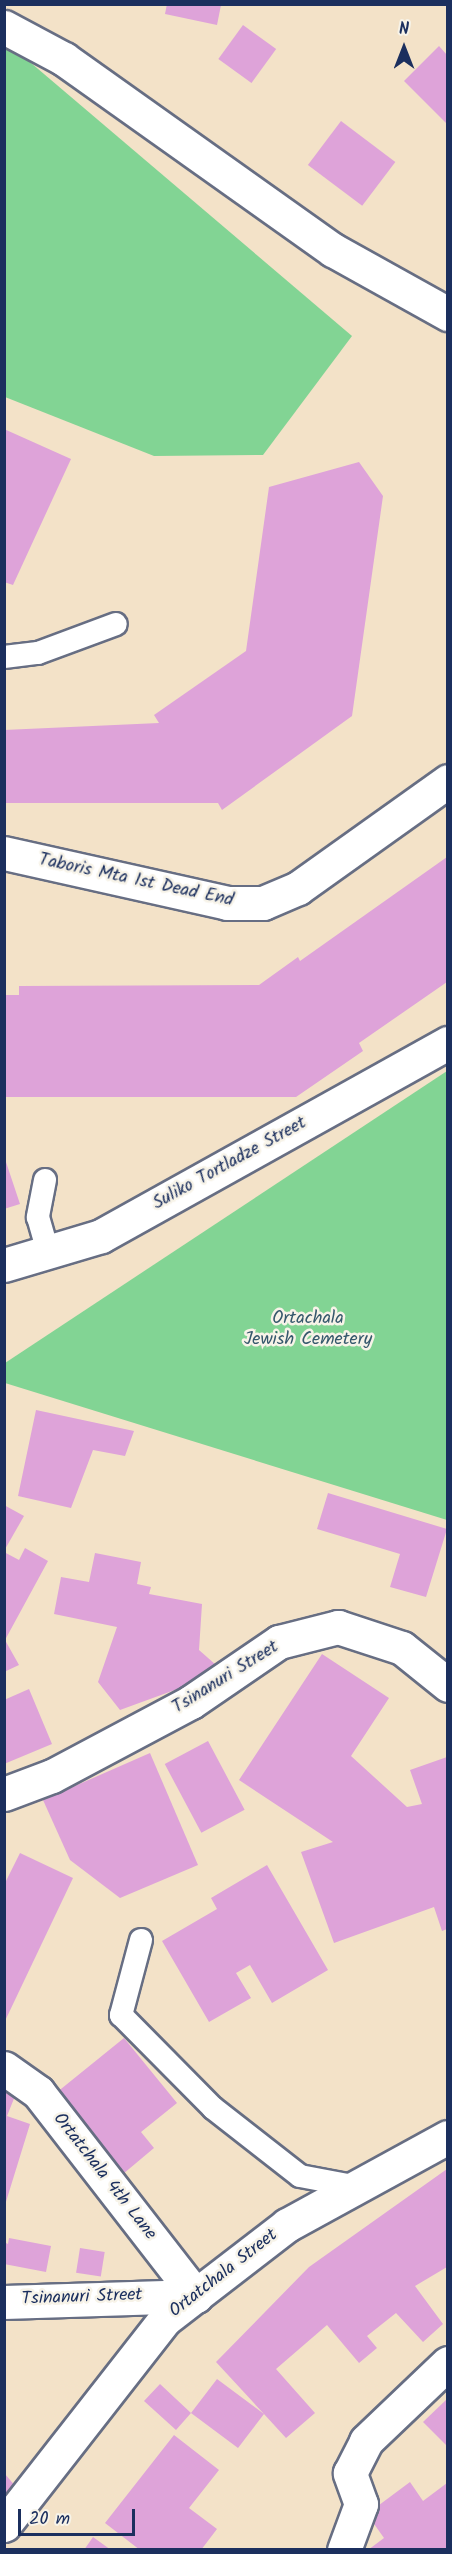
<!DOCTYPE html>
<style>
body{margin:0}
#map{position:relative;width:452px;height:2554px;overflow:hidden;background:#f3e2c8;font-family:Kalam,sans-serif}
div>[style]{position:absolute}
.green>*{inset:0;background:#82d494}
.building>*{inset:0;background:#dea3d9;transform-origin:0 0}
.roads{filter:drop-shadow(2px 0 #676e83) drop-shadow(-2px 0 #676e83) drop-shadow(0 2px #676e83) drop-shadow(0 -2px #676e83)}
.service>*{height:22px;margin:-11px;padding:0 11px;transform-origin:11px;border-radius:11px;background:#fff}
.minor>*{height:33px;margin:-16.5px;padding:0 16.5px;transform-origin:16.5px;border-radius:16.5px;background:#fff}
span{translate:-50% -50%;white-space:nowrap;text-align:center;line-height:1.15;-webkit-text-stroke:5px #f7f3e8;paint-order:stroke}
.street-label{font-size:18px;color:#1b2f5e}
.park-label{font-size:18px;color:#35586c}
.frame{position:absolute;inset:0;border:6px solid #1b2f5e;pointer-events:none}
.north{position:absolute;left:374px;top:18px;width:60px;height:60px;-webkit-text-stroke:4px #f7f3e8;paint-order:stroke;rotate:0deg;font-size:16px;font-weight:700;line-height:24px;text-align:center;color:#1b2f5e}
.north::after{content:'';display:block;margin:auto;width:21px;height:27px;background:#1b2f5e;clip-path:polygon(50% 0,100% 100%,50% 72%,0 100%)}
.scale{position:absolute;left:18px;top:2509px;width:117px;height:27px;box-sizing:border-box;border:3px solid #1b2f5e;border-top:0;padding-left:8px;font-size:18px;line-height:21px;white-space:nowrap;color:#1b2f5e;-webkit-text-stroke:4px #f7f3e8;paint-order:stroke}
</style>
<div id="map">
<div class="green">
<div style="clip-path:polygon(4px 40px,352px 336px,263px 455px,154px 456px,5px 397px)"></div>
<div style="clip-path:polygon(447px 1071px,447px 1520px,5px 1383px,5px 1363px)"></div>
</div>
<div class="building">
<div style="clip-path:polygon(167px 4px,219px 4px,221px 5px,217px 25px,165px 14px)"></div>
<div style="left:243px;top:25px;width:41px;height:42px;rotate:36deg"></div>
<div style="clip-path:polygon(439px 46px,447px 55px,447px 124px,404px 81px)"></div>
<div style="left:341px;top:121px;width:68px;height:55px;rotate:37deg"></div>
<div style="clip-path:polygon(4px 429px,71px 459px,13px 585px,4px 582px)"></div>
<div style="clip-path:polygon(359px 462px,383px 496px,352px 716px,222px 810px,218px 803px,4px 803px,4px 730px,159px 723px,154px 715px,246px 651px,269px 487px)"></div>
<div style="clip-path:polygon(447px 857px,447px 982px,359px 1043px,363px 1051px,296px 1097px,4px 1097px,4px 995px,19px 995px,19px 986px,259px 985px,298px 957px,300px 961px)"></div>
<div style="clip-path:polygon(4px 1156px,20px 1204px,4px 1209px)"></div>
<div style="clip-path:polygon(36px 1410px,134px 1431px,125px 1456px,93px 1450px,71px 1508px,18px 1496px)"></div>
<div style="clip-path:polygon(328px 1493px,447px 1529px,426px 1597px,390px 1587px,400px 1554px,317px 1529px)"></div>
<div style="clip-path:polygon(4px 1505px,24px 1516px,4px 1551px)"></div>
<div style="clip-path:polygon(25px 1548px,48px 1561px,5px 1640px,19px 1665px,4px 1672px,4px 1552px,19px 1560px)"></div>
<div style="clip-path:polygon(95px 1553px,141px 1562px,137px 1584px,151px 1587px,149px 1594px,202px 1604px,199px 1650px,224px 1672px,120px 1710px,98px 1682px,117px 1627px,54px 1614px,61px 1577px,89px 1582px)"></div>
<div style="clip-path:polygon(322px 1654px,389px 1698px,351px 1756px,407px 1807px,422px 1804px,410px 1770px,447px 1757px,447px 1929px,442px 1931px,434px 1907px,334px 1943px,301px 1852px,333px 1842px,239px 1780px)"></div>
<div style="clip-path:polygon(29px 1689px,52px 1744px,4px 1764px,4px 1700px)"></div>
<div style="left:208px;top:1741px;width:78px;height:49px;rotate:62deg"></div>
<div style="clip-path:polygon(150px 1753px,198px 1865px,120px 1898px,70px 1860px,43px 1800px)"></div>
<div style="clip-path:polygon(20px 1853px,73px 1878px,4px 2023px,4px 1885px)"></div>
<div style="clip-path:polygon(267px 1865px,328px 1970px,272px 2003px,250px 1965px,236px 1973px,251px 1998px,209px 2022px,162px 1941px,217px 1909px,211px 1898px)"></div>
<div style="clip-path:polygon(124px 2038px,177px 2103px,141px 2132px,154px 2148px,123px 2174px,56px 2093px)"></div>
<div style="clip-path:polygon(4px 2080px,19px 2086px,7px 2116px,30px 2124px,5px 2205px)"></div>
<div style="clip-path:polygon(447px 2169px,447px 2267px,415px 2286px,443px 2324px,423px 2342px,396px 2313px,367px 2336px,377px 2348px,359px 2363px,327px 2325px,276px 2369px,315px 2413px,286px 2438px,264px 2414px,238px 2448px,191px 2413px,176px 2430px,144px 2401px,160px 2384px,191px 2413px,217px 2379px,264px 2414px,216px 2362px,309px 2267px)"></div>
<div style="clip-path:polygon(9px 2238px,51px 2246px,46px 2272px,4px 2264px,4px 2242px,8px 2244px)"></div>
<div style="left:80px;top:2248px;width:25px;height:25px;rotate:9deg"></div>
<div style="clip-path:polygon(447px 2399px,447px 2446px,423px 2422px)"></div>
<div style="clip-path:polygon(174px 2435px,219px 2470px,189px 2508px,217px 2529px,201px 2550px,140px 2550px,105px 2523px)"></div>
<div style="clip-path:polygon(5px 2474px,16px 2487px,5px 2499px)"></div>
<div style="clip-path:polygon(410px 2482px,423px 2501px,447px 2483px,447px 2550px,368px 2550px,384px 2538px,367px 2514px)"></div>
<div style="clip-path:polygon(93px 2537px,111px 2550px,84px 2550px)"></div>
</div>
<div class="roads">
<div class="service">
<div style="left:4px;top:657px;width:34px;rotate:-7deg"></div>
<div style="left:38px;top:653px;width:83px;rotate:-20.4deg"></div>
<div style="left:45px;top:1180px;width:38px;rotate:101deg"></div>
<div style="left:38px;top:1217px;width:36px;rotate:74deg"></div>
<div style="left:141px;top:1940px;width:78px;rotate:104.9deg"></div>
<div style="left:121px;top:2015px;width:131px;rotate:45.3deg"></div>
<div style="left:213px;top:2108px;width:110px;rotate:38deg"></div>
<div style="left:300px;top:2176px;width:54px;rotate:10.7deg"></div>
</div>
<div class="minor">
<div style="left:4px;top:27px;width:68px;rotate:28.1deg"></div>
<div style="left:64px;top:59px;width:330px;rotate:35.4deg"></div>
<div style="left:333px;top:250px;width:132px;rotate:29.1deg"></div>
<div style="left:4px;top:853px;width:229px;rotate:12.6deg"></div>
<div style="left:227px;top:903px;width:36px"></div>
<div style="left:263px;top:903px;width:38px;rotate:-23deg"></div>
<div style="left:298px;top:888px;width:184px;rotate:-35.5deg"></div>
<div style="left:4px;top:1265px;width:101px;rotate:-16.6deg"></div>
<div style="left:101px;top:1236px;width:397px;rotate:-29.1deg"></div>
<div style="left:4px;top:1794px;width:51px;rotate:-20.6deg"></div>
<div style="left:52px;top:1776px;width:157px;rotate:-28deg"></div>
<div style="left:191px;top:1702px;width:107px;rotate:-34.3deg"></div>
<div style="left:279px;top:1642px;width:61px;rotate:-14.3deg"></div>
<div style="left:338px;top:1627px;width:67px;rotate:18.2deg"></div>
<div style="left:402px;top:1648px;width:59px;rotate:38.8deg"></div>
<div style="left:4px;top:2068px;width:42px;rotate:35.2deg"></div>
<div style="left:38px;top:2092px;width:258px;rotate:52.2deg"></div>
<div style="left:4px;top:2302px;width:192px;rotate:-1.8deg"></div>
<div style="left:4px;top:2525px;width:261px;rotate:-52deg"></div>
<div style="left:165px;top:2319px;width:154px;rotate:-37.6deg"></div>
<div style="left:287px;top:2225px;width:183px;rotate:-28.7deg"></div>
<div style="left:344px;top:2550px;width:49px;rotate:-69.7deg"></div>
<div style="left:361px;top:2504px;width:33px;rotate:-110deg"></div>
<div style="left:350px;top:2473px;width:36px;rotate:-63deg"></div>
<div style="left:366px;top:2441px;width:113px;rotate:-43.6deg"></div>
</div>
</div>
<div class="street-label">
<span style="left:136px;top:881px;rotate:12deg">Taboris Mta 1st Dead End</span>
<span style="left:230px;top:1164px;rotate:-29deg">Suliko Tortladze Street</span>
<span style="left:226px;top:1678px;rotate:-32deg">Tsinanuri Street</span>
<span style="left:104px;top:2177px;rotate:52deg">Ortatchala 4th Lane</span>
<span style="left:224px;top:2274px;rotate:-38deg">Ortatchala Street</span>
<span style="left:82px;top:2298px;rotate:-2deg">Tsinanuri Street</span>
</div>
<div class="park-label">
<span style="left:308px;top:1330px">Ortachala<br>Jewish Cemetery</span>
</div>
<div class="frame"></div>
<div class="north">N</div>
<div class="scale">20 m</div>
</div>
